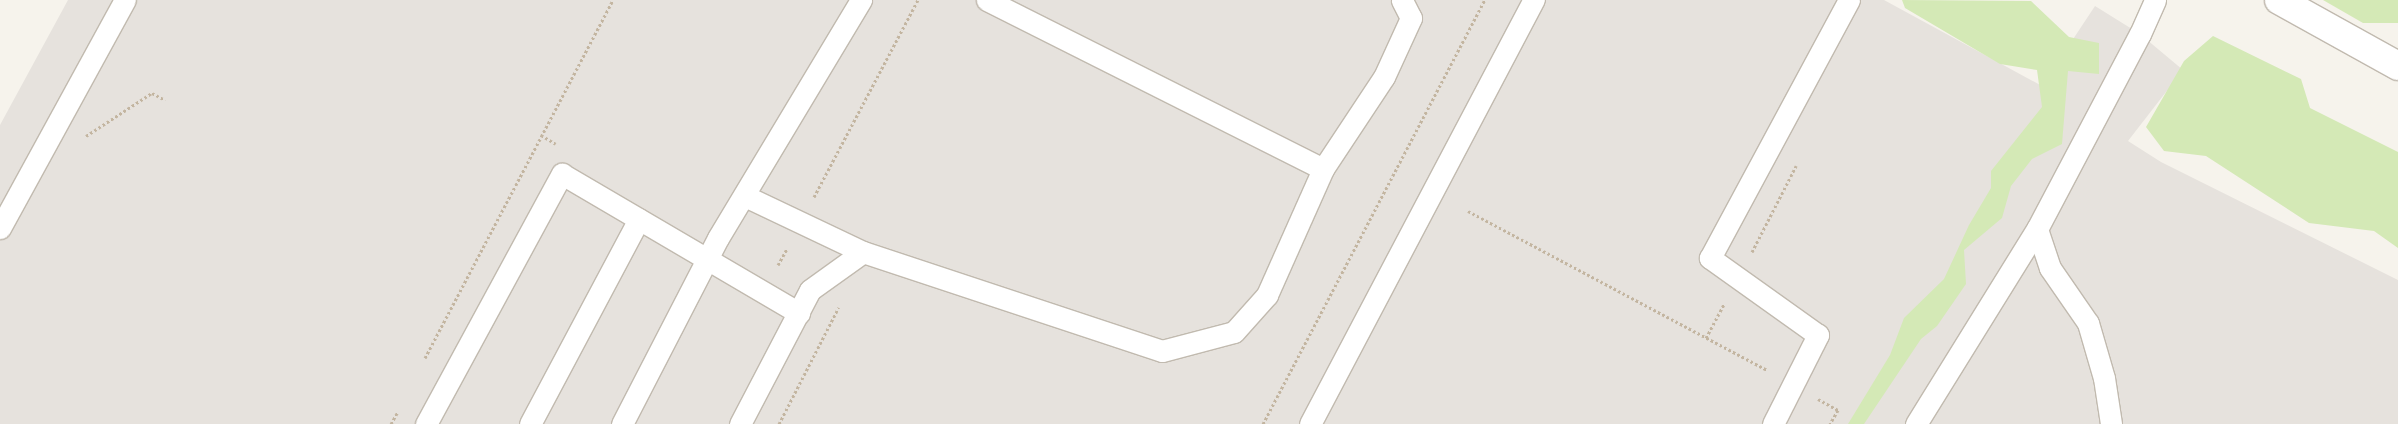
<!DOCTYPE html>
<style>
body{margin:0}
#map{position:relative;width:2398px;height:424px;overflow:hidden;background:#f6f3ec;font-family:Mulish,sans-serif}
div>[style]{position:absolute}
.industrial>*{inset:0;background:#e6e2dd}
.green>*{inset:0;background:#d4e9b6}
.path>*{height:3px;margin-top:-1.5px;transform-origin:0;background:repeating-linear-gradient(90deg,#c3b5a0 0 2.5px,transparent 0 5px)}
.roads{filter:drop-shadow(1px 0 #c1baaf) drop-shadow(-1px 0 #c1baaf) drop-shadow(0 1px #c1baaf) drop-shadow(0 -1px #c1baaf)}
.lane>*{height:21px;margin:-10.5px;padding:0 10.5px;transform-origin:10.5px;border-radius:10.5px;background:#fff}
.street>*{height:28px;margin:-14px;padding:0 14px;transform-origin:14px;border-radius:14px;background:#fff}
span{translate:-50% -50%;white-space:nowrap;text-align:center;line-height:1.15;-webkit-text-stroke:4.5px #fff;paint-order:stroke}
</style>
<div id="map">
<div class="industrial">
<div style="clip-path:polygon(68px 0,1884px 0,2042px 86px,2095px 6px,2140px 34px,2183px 70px,2128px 141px,2161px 162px,2398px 280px,2398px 424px,0 424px,0 125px)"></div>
</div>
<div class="green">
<div style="clip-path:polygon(1902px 0,2031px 1px,2069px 37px,2099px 43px,2099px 74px,2068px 71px,2062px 144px,2032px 159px,2011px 186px,2002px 218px,1964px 250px,1966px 284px,1937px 326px,1921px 339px,1864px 424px,1848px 424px,1890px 355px,1904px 318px,1944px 279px,1969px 225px,1991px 188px,1991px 171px,2042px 107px,2037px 70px,2000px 64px,1905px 8px)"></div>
<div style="clip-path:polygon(2323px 0,2398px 0,2398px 23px,2363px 23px)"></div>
<div style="clip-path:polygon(2213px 36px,2301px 79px,2310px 108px,2398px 152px,2398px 248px,2374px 231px,2309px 223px,2206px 156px,2164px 151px,2146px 127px,2184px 61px)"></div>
</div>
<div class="path">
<div style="left:541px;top:135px;width:17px;rotate:31deg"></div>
<div style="left:86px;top:136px;width:79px;rotate:-33.1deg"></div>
<div style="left:152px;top:93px;width:15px;rotate:28deg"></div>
<div style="left:814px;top:197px;width:223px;rotate:-62.2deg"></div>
<div style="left:1468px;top:211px;width:339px;rotate:28deg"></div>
<div style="left:1752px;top:252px;width:97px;rotate:-62.9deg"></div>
<div style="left:778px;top:265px;width:18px;rotate:-61deg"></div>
<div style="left:1706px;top:338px;width:38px;rotate:-62deg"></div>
<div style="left:425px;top:358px;width:404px;rotate:-62.3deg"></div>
<div style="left:1818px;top:399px;width:23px;rotate:29deg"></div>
<div style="left:1838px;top:410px;width:16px;rotate:120deg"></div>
<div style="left:391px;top:424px;width:13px;rotate:-61deg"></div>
<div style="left:779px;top:424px;width:131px;rotate:-62.9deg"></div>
<div style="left:1263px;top:424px;width:479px;rotate:-62.4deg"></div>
</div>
<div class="roads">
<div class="lane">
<div style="left:987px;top:0;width:376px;rotate:26.7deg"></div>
<div style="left:745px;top:196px;width:131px;rotate:25.4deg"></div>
<div style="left:863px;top:252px;width:315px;rotate:18.3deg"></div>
<div style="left:1162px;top:351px;width:74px;rotate:-14.8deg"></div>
<div style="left:1234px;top:332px;width:50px;rotate:-48.3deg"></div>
<div style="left:1267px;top:295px;width:138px;rotate:-66deg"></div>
<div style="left:1323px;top:169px;width:110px;rotate:-56.5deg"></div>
<div style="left:1384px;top:77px;width:65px;rotate:-65.4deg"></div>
<div style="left:1411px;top:18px;width:20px;rotate:-117deg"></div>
<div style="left:0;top:228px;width:260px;rotate:-61.3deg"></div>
<div style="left:2037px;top:229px;width:41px;rotate:71.6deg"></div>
<div style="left:2050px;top:268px;width:67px;rotate:55.4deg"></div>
<div style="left:2088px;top:323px;width:57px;rotate:73.8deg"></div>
<div style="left:2104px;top:378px;width:47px;rotate:81.3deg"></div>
<div style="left:426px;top:424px;width:285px;rotate:-61.5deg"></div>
<div style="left:562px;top:174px;width:275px;rotate:30.4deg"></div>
<div style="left:530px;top:424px;width:232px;rotate:-62deg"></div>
<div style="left:622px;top:424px;width:209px;rotate:-62.7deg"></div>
<div style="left:718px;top:238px;width:278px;rotate:-59deg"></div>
<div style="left:740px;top:424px;width:151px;rotate:-62.4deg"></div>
<div style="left:810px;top:290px;width:65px;rotate:-35.6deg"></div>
<div style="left:1310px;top:424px;width:480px;rotate:-62.2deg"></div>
<div style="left:1773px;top:424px;width:100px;rotate:-63.2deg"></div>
<div style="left:1818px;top:335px;width:133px;rotate:-144.5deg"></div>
<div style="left:1710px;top:258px;width:293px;rotate:-61.7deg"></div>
<div style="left:1916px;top:424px;width:229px;rotate:-58.2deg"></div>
<div style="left:2037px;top:229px;width:221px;rotate:-62.2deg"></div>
<div style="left:2140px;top:34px;width:37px;rotate:-66deg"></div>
</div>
<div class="street">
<div style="left:2279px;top:0;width:136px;rotate:29deg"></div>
</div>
</div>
</div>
